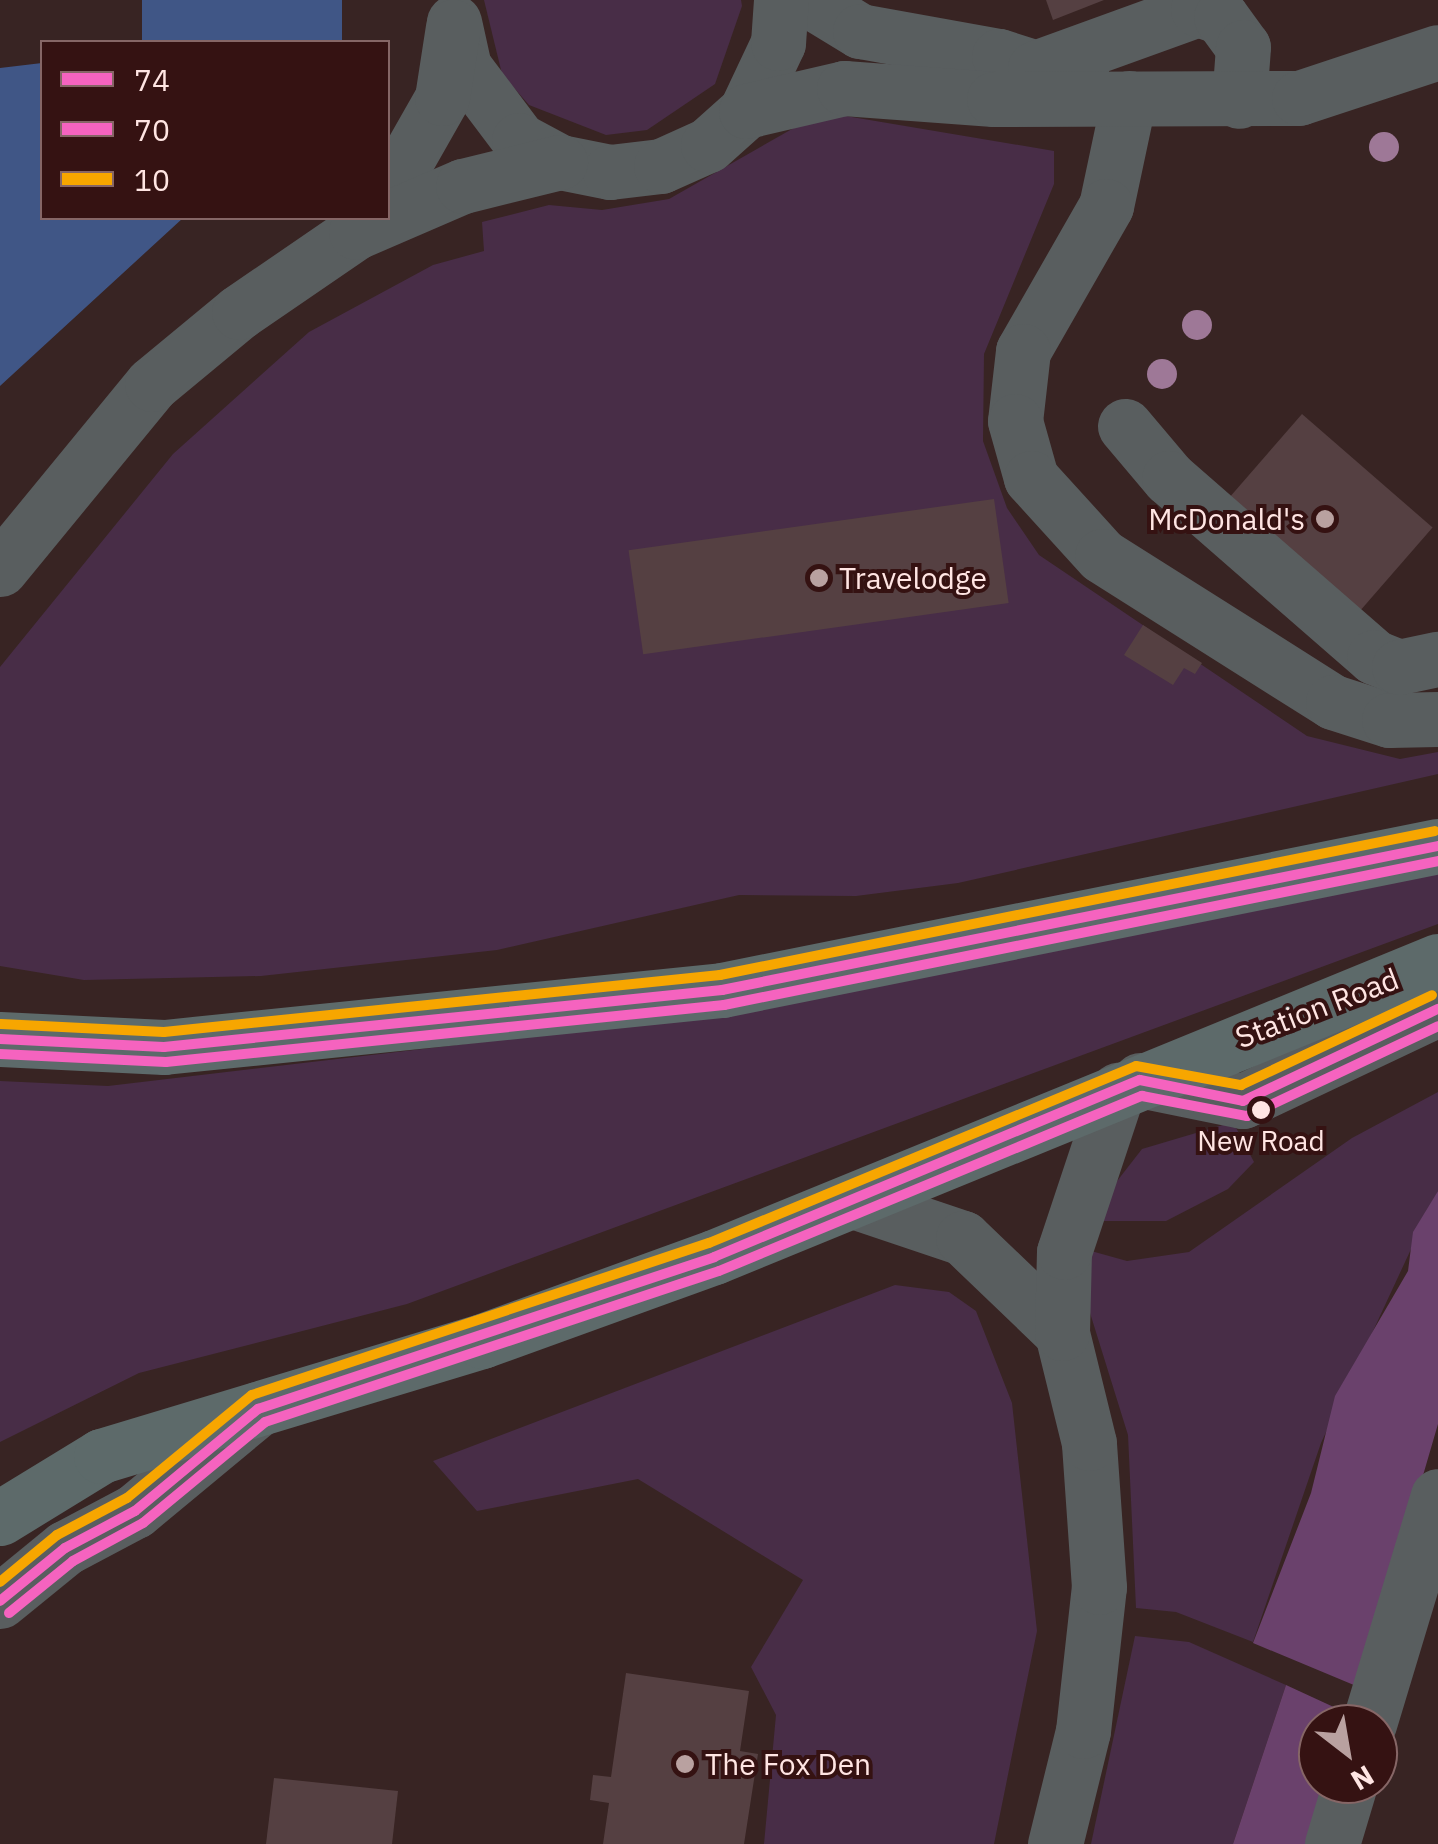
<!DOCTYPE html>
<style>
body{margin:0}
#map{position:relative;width:1438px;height:1844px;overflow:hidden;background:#382423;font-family:"IBM Plex Sans",sans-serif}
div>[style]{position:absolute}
.green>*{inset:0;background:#482d47}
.forest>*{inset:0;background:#6a416c}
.water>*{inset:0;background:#405686;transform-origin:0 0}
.building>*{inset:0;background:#554042;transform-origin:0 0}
.minor>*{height:55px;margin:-27.5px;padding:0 27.5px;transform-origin:27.5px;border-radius:27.5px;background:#595e5f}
.major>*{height:55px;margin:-27.5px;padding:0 27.5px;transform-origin:27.5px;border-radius:27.5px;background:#5d6a6a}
.bus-1>*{height:10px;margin:-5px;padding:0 5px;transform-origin:5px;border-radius:5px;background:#f563bf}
.bus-2>*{height:10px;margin:-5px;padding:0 5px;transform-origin:5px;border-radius:5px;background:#f563bf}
.bus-3>*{height:10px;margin:-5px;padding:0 5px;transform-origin:5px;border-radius:5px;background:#f7a600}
.trees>*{width:30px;height:30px;margin:-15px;border-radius:50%;background:#9e7897}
.dots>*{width:28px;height:28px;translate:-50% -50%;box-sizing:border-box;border:5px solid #351212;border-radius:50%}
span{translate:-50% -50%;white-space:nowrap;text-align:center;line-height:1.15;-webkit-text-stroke:8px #351212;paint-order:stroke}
.bus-label{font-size:28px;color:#ffe5e3}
.poi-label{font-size:30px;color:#ffe5e3}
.right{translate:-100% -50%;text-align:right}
.left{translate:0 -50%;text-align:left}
.street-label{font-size:30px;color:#ffe5e3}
.legend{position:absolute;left:40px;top:40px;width:350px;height:180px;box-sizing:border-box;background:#351212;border:2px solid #866666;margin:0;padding:12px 18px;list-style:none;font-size:30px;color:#ffe5e3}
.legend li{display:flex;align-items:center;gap:20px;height:50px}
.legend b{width:50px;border:2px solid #866666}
.north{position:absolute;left:1298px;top:1704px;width:100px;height:100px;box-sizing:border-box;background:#351212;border:2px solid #866666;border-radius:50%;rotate:149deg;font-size:28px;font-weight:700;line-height:40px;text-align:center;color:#ffe5e3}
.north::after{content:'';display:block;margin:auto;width:35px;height:45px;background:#b9a1a0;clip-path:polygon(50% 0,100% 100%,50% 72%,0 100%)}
</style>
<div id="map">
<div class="green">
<div style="clip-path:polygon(484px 0,741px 0,742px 6px,715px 84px,647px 130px,606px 135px,529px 105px,502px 74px)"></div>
<div style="clip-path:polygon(822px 112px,1054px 151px,1054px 184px,984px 354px,983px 441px,1007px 508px,1039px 555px,1307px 736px,1400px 759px,1438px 752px,1438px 774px,958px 883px,856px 896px,739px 895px,497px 950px,261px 976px,84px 980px,0 966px,0 667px,173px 454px,309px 332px,433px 265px,484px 251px,482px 222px,549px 205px,602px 210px,669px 199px)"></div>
<div style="clip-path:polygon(1438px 874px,1438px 924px,407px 1304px,139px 1373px,0 1442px,0 1081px,108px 1086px,770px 1008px)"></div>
<div style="clip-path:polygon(1438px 1092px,1438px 1191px,1321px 1443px,1253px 1642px,1176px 1612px,1136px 1608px,1128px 1435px,1086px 1300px,1084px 1249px,1127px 1261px,1189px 1252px,1352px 1138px)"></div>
<div style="clip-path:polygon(1233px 1122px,1254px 1162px,1228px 1189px,1166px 1221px,1086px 1221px,1142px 1149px)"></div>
<div style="clip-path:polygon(895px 1285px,949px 1292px,976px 1311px,1012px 1403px,1037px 1631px,994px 1844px,764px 1844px,776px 1715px,751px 1667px,803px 1580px,638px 1479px,477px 1511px,433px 1461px)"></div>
<div style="clip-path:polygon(1135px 1636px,1189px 1642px,1286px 1685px,1233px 1844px,1091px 1844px)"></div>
</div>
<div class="forest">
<div style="clip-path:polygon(1438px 1191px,1438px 1424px,1361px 1688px,1253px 1643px,1311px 1493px,1335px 1396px,1408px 1271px,1413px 1232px)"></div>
<div style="clip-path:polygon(1286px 1685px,1351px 1715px,1348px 1724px,1318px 1724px,1318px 1784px,1330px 1784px,1311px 1844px,1233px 1844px)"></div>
</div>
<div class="water">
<div style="left:142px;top:0;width:200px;height:46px"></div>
<div style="clip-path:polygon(42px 63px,42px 218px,183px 218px,0 386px,0 68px)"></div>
</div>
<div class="building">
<div style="clip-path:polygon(1046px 0,1104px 0,1053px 20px)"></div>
<div style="left:1302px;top:414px;width:173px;height:128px;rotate:41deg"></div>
<div style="left:994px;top:499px;width:105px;height:369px;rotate:82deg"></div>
<div style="clip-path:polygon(1143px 625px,1202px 663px,1195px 674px,1184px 668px,1173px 685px,1124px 655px)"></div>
<div style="clip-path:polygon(626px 1673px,749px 1691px,740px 1751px,758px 1754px,744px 1844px,603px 1844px,609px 1803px,590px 1800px,593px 1775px,611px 1777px)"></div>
<div style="clip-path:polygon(274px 1778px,398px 1791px,392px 1844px,266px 1844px)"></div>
</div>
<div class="minor">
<div style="left:809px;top:0;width:60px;rotate:31.3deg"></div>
<div style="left:860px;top:31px;width:141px;rotate:10.2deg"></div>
<div style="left:999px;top:56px;width:89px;rotate:17.6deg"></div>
<div style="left:454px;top:22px;width:46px;rotate:77.5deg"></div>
<div style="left:464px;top:67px;width:91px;rotate:53deg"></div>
<div style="left:519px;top:140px;width:47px;rotate:28.2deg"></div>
<div style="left:560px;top:162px;width:51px;rotate:11.3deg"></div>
<div style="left:610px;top:172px;width:51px;rotate:-6.7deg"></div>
<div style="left:661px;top:166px;width:51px;rotate:-24.1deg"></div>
<div style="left:708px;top:145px;width:51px;rotate:-41.8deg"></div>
<div style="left:746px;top:111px;width:75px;rotate:-64.8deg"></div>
<div style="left:778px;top:43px;width:43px;rotate:-86deg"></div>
<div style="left:1035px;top:68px;width:173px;rotate:-19.9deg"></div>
<div style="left:1198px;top:9px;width:24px;rotate:19deg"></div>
<div style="left:1221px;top:17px;width:37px;rotate:54deg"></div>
<div style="left:1243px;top:47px;width:54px;rotate:94.2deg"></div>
<div style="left:1129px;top:98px;width:110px;rotate:102deg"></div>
<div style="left:1106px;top:206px;width:167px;rotate:119.8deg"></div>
<div style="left:1023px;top:351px;width:70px;rotate:96.5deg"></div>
<div style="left:1015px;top:421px;width:59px;rotate:74.3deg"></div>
<div style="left:1031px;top:478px;width:105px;rotate:47.7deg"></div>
<div style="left:1102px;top:556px;width:273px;rotate:32.3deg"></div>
<div style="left:1333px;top:702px;width:59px;rotate:17.8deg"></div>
<div style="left:1389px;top:720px;width:49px;rotate:-1.2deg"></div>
<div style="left:746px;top:111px;width:101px;rotate:-13.2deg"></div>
<div style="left:844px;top:88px;width:150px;rotate:4.2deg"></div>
<div style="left:994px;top:99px;width:305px;rotate:-0.2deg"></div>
<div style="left:1299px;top:98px;width:146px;rotate:-18.3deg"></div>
<div style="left:388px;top:193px;width:109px;rotate:-60.4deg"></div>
<div style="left:442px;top:98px;width:72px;rotate:-81.2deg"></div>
<div style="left:1125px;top:426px;width:68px;rotate:49.8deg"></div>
<div style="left:1169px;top:478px;width:272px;rotate:41.1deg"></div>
<div style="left:1374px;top:657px;width:27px;rotate:22deg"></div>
<div style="left:1399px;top:667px;width:40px;rotate:-12deg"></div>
<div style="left:0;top:569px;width:239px;rotate:-50.6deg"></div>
<div style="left:152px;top:384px;width:113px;rotate:-39.6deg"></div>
<div style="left:239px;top:312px;width:142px;rotate:-34.4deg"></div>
<div style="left:356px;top:232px;width:116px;rotate:-23.3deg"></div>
<div style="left:463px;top:186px;width:100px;rotate:-13.9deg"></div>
<div style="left:1140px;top:1080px;width:105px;rotate:11.5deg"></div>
<div style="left:1243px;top:1101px;width:216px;rotate:-25.3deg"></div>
<div style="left:853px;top:1201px;width:116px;rotate:18.6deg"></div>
<div style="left:963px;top:1238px;width:137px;rotate:43.8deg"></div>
<div style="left:0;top:1601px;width:84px;rotate:-39.2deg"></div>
<div style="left:65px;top:1548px;width:79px;rotate:-27.9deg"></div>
<div style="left:135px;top:1511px;width:160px;rotate:-39.7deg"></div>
<div style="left:1369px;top:1724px;width:238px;rotate:-73.2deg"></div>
<div style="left:1055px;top:1844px;width:116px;rotate:-76.1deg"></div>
<div style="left:1083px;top:1731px;width:145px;rotate:-83.7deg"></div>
<div style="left:1099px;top:1587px;width:144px;rotate:-94deg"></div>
<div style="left:1089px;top:1443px;width:113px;rotate:-103.8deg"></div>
<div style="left:1062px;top:1333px;width:81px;rotate:-88.6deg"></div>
<div style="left:1064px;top:1252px;width:171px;rotate:-71.6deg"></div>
<div style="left:1332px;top:1844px;width:63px;rotate:-73.3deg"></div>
</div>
<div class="major">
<div style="left:0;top:1039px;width:164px;rotate:2.8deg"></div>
<div style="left:164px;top:1047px;width:561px;rotate:-5.83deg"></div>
<div style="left:722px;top:990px;width:730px;rotate:-11.37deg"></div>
<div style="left:0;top:1518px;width:119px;rotate:-31.5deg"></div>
<div style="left:101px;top:1456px;width:398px;rotate:-16.8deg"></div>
<div style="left:482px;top:1341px;width:247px;rotate:-19.9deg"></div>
<div style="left:714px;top:1257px;width:782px;rotate:-22.24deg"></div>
</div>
<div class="bus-1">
<div style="left:0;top:1039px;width:164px;rotate:2.8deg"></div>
<div style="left:164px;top:1047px;width:561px;rotate:-5.83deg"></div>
<div style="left:722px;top:990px;width:730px;rotate:-11.37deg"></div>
<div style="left:0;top:1601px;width:84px;rotate:-39.2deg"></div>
<div style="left:65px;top:1548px;width:79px;rotate:-27.9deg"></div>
<div style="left:135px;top:1511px;width:160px;rotate:-39.7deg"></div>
<div style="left:258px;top:1409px;width:481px;rotate:-18.4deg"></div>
<div style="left:714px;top:1257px;width:461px;rotate:-22.6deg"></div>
<div style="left:1140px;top:1080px;width:105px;rotate:11.5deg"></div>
<div style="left:1243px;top:1101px;width:216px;rotate:-25.3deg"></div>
</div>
<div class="bus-2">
<div style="left:0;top:1054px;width:166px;rotate:2.8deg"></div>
<div style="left:166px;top:1062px;width:561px;rotate:-5.83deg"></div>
<div style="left:724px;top:1005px;width:728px;rotate:-11.4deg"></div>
<div style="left:9px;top:1613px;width:82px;rotate:-39.1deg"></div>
<div style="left:73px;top:1561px;width:80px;rotate:-28.5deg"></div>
<div style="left:143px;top:1523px;width:158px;rotate:-39.6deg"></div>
<div style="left:265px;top:1422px;width:478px;rotate:-18.4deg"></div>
<div style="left:719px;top:1271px;width:458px;rotate:-22.5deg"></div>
<div style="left:1142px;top:1096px;width:107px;rotate:10.8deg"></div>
<div style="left:1247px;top:1116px;width:211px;rotate:-25.2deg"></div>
</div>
<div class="bus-3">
<div style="left:1px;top:1024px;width:163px;rotate:2.8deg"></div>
<div style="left:164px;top:1032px;width:559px;rotate:-5.85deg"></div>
<div style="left:720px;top:975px;width:729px;rotate:-11.39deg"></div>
<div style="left:0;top:1582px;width:74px;rotate:-39.5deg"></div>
<div style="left:57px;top:1535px;width:79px;rotate:-27.9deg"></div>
<div style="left:127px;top:1498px;width:162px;rotate:-39.5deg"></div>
<div style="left:252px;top:1395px;width:482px;rotate:-18.4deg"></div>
<div style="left:709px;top:1243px;width:462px;rotate:-22.5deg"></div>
<div style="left:1136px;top:1066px;width:107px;rotate:10.3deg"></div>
<div style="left:1241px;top:1085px;width:211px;rotate:-25.2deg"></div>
</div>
<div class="trees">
<div style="left:1384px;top:147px"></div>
<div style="left:1197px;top:325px"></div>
<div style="left:1162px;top:374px"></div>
</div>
<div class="dots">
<div style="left:1325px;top:519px;background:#b9a1a0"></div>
<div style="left:819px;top:578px;background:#b9a1a0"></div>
<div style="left:1261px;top:1110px;background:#ffe5e3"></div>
<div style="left:685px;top:1764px;background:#b9a1a0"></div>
</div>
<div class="bus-label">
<span style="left:1261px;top:1141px">New Road</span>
</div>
<div class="poi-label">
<span class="right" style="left:1305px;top:519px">McDonald's</span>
<span class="left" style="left:839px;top:578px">Travelodge</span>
<span class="left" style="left:705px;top:1764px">The Fox Den</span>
</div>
<div class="street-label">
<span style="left:1317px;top:1008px;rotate:-21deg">Station Road</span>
</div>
<ul class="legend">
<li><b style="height:12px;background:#f563bf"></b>74</li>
<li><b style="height:12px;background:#f563bf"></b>70</li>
<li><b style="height:12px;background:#f7a600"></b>10</li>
</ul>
<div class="north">N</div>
</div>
